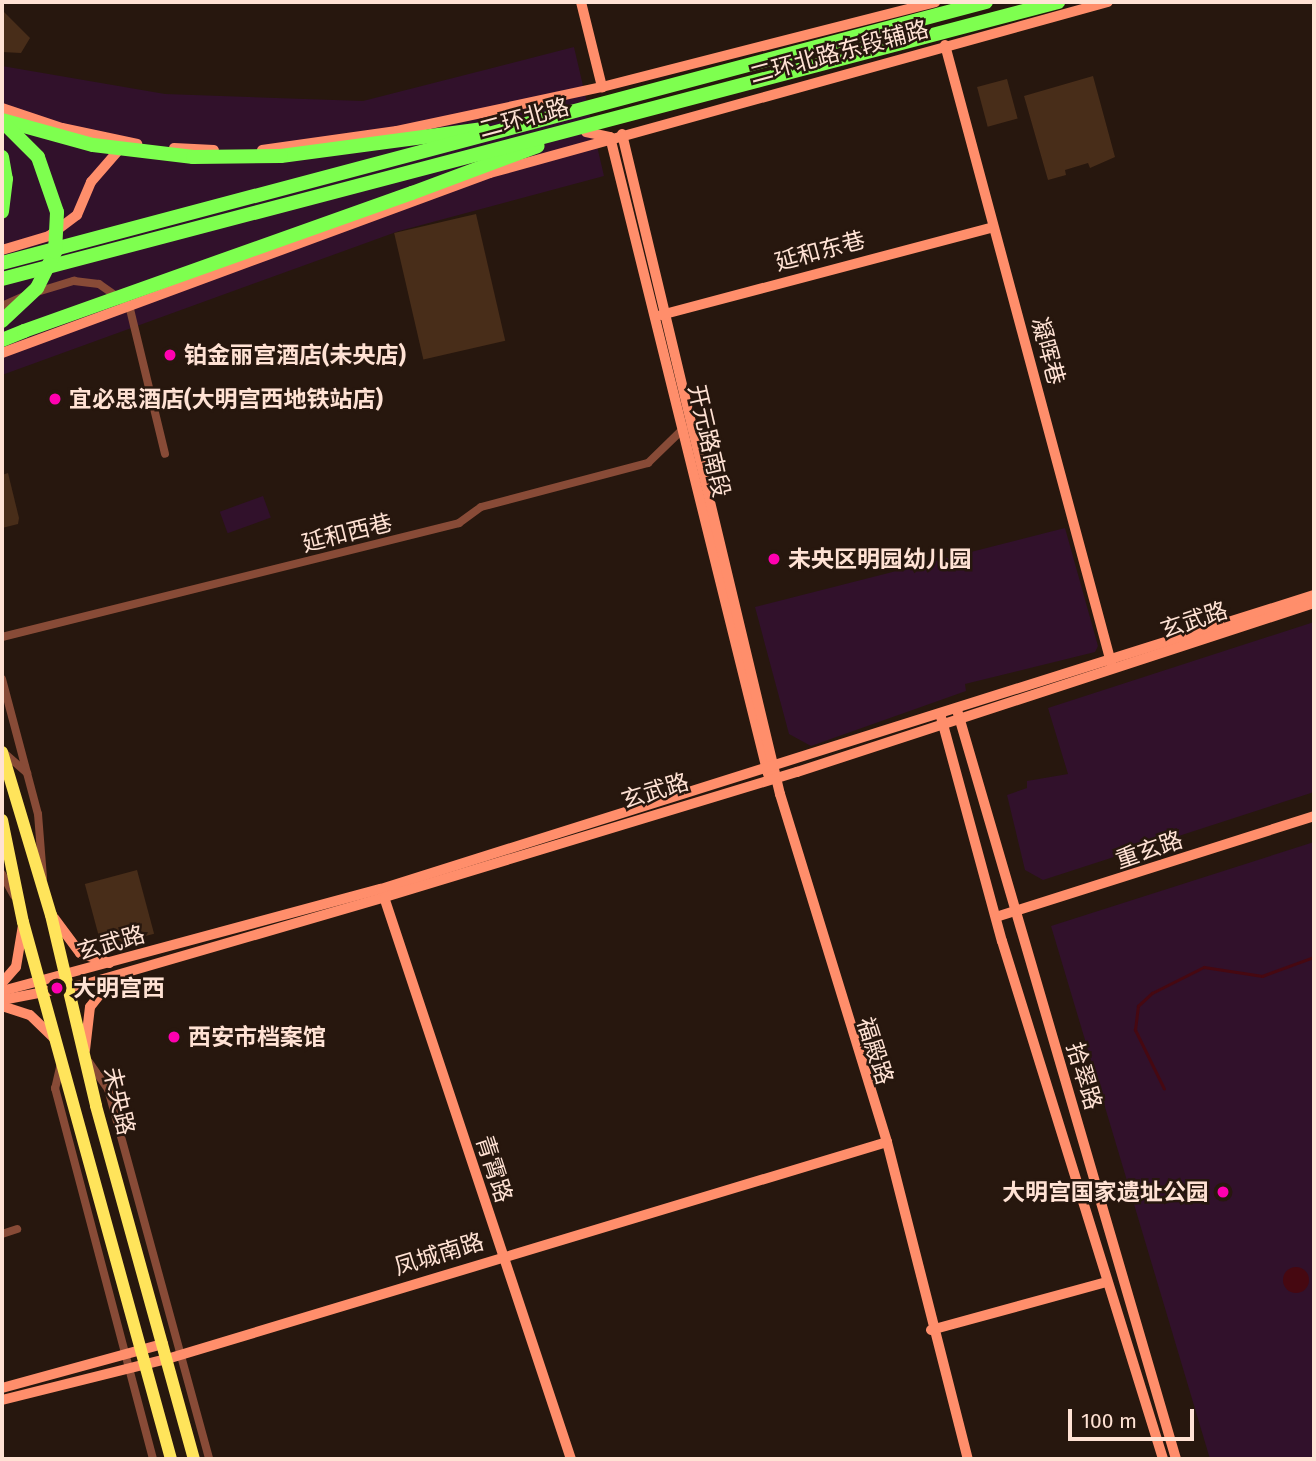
<!DOCTYPE html>
<meta charset="utf-8">
<style>
body{margin:0}
#map{position:relative;width:1316px;height:1461px;overflow:hidden;background:#27170e;font-family:"Fira Sans","Noto Sans SC",sans-serif}
div>[style]{position:absolute}
.green>*{inset:0;background:#31112b;transform-origin:0 0}
.water>*{inset:0;background:#460811}
.round{border-radius:50%}
.stream>*{height:2.5px;margin:-1.25px;padding:0 1.25px;transform-origin:1.25px;border-radius:1.25px;background:#460811}
.building>*{inset:0;background:#482d19;transform-origin:0 0}
.street>*{height:8px;margin:-4px;padding:0 4px;transform-origin:4px;border-radius:4px;background:#884b37}
.secondary>*{height:10px;margin:-5px;padding:0 5px;transform-origin:5px;border-radius:5px;background:#ff8e6b}
.primary>*{height:12px;margin:-6px;padding:0 6px;transform-origin:6px;border-radius:6px;background:#ffe45b}
.highway>*{height:14px;margin:-7px;padding:0 7px;transform-origin:7px;border-radius:7px;background:#7eff4f}
.highway-bridge>*{height:14px;margin:-7px;padding:0 7px;transform-origin:7px;border-radius:7px;background:#7eff4f}
.dots>*{width:19px;height:19px;translate:-50% -50%;box-sizing:border-box;border:4px solid #27170e;border-radius:50%}
span{translate:-50% -50%;white-space:nowrap;text-align:center;line-height:1.15;-webkit-text-stroke:5px #27170e;paint-order:stroke}
.street-label{font-size:23px;color:#ffe2d4}
.poi-label{font-size:23px;color:#ffe2d4;font-weight:700}
.left{translate:0 -50%;text-align:left}
.right{translate:-100% -50%;text-align:right}
.frame{position:absolute;inset:0;border:4px solid #ffe2d4;pointer-events:none}
.scale{position:absolute;left:1068px;top:1409px;width:126px;height:32px;box-sizing:border-box;border:4px solid #ffe2d4;border-top:0;padding-left:9px;font-size:21px;line-height:24px;white-space:nowrap;color:#ffe2d4;-webkit-text-stroke:5px #27170e;paint-order:stroke}
</style>
<div id="map">
<div class="green">
<div style="clip-path:polygon(574px 47px,604px 176px,399px 231px,2px 375px,2px 66px,165px 94px,363px 101px)"></div>
<div style="left:263px;top:496px;width:23px;height:46px;rotate:70deg"></div>
<div style="clip-path:polygon(1065px 528px,1098px 646px,1095px 652px,965px 684px,966px 691px,811px 746px,789px 734px,755px 607px)"></div>
<div style="clip-path:polygon(1314px 622px,1314px 792px,1043px 880px,1025px 870px,1007px 795px,1027px 788px,1027px 781px,1068px 774px,1048px 708px)"></div>
<div style="clip-path:polygon(1314px 842px,1314px 1459px,1210px 1459px,1051px 926px)"></div>
</div>
<div class="water">
<div class="round" style="left:1283px;top:1267px;width:26px;height:26px"></div>
</div>
<div class="stream">
<div style="left:1164px;top:1089px;width:66px;rotate:-116.2deg"></div>
<div style="left:1135px;top:1030px;width:24px;rotate:-83deg"></div>
<div style="left:1138px;top:1006px;width:19px;rotate:-43deg"></div>
<div style="left:1152px;top:993px;width:58px;rotate:-26.6deg"></div>
<div style="left:1204px;top:967px;width:59px;rotate:8.8deg"></div>
<div style="left:1262px;top:976px;width:55px;rotate:-20.1deg"></div>
</div>
<div class="building">
<div style="clip-path:polygon(2px 10px,30px 38px,21px 53px,2px 52px)"></div>
<div style="clip-path:polygon(1093px 76px,1115px 157px,1090px 168px,1088px 163px,1065px 170px,1066px 175px,1048px 180px,1024px 96px)"></div>
<div style="left:1007px;top:79px;width:41px;height:31px;rotate:75deg"></div>
<div style="left:476px;top:214px;width:130px;height:84px;rotate:77deg"></div>
<div style="clip-path:polygon(8px 473px,19px 518px,18px 524px,2px 528px,2px 475px)"></div>
<div style="left:137px;top:870px;width:66px;height:54px;rotate:75deg"></div>
</div>
<div class="street">
<div style="left:37px;top:292px;width:39px;rotate:-17deg"></div>
<div style="left:74px;top:281px;width:25px;rotate:7deg"></div>
<div style="left:99px;top:284px;width:37px;rotate:35deg"></div>
<div style="left:129px;top:305px;width:153px;rotate:76.4deg"></div>
<div style="left:2px;top:306px;width:24px;rotate:-24deg"></div>
<div style="left:2px;top:637px;width:471px;rotate:-14deg"></div>
<div style="left:459px;top:523px;width:27px;rotate:-36deg"></div>
<div style="left:481px;top:507px;width:173px;rotate:-14.8deg"></div>
<div style="left:648px;top:463px;width:50px;rotate:-44.2deg"></div>
<div style="left:2px;top:679px;width:140px;rotate:75.1deg"></div>
<div style="left:38px;top:814px;width:64px;rotate:85.5deg"></div>
<div style="left:3px;top:752px;width:32px;rotate:41deg"></div>
<div style="left:2px;top:874px;width:25px;rotate:61deg"></div>
<div style="left:89px;top:1062px;width:33px;rotate:55deg"></div>
<div style="left:108px;top:1089px;width:384px;rotate:74.7deg"></div>
<div style="left:61px;top:1063px;width:26px;rotate:103deg"></div>
<div style="left:55px;top:1088px;width:384px;rotate:75.2deg"></div>
<div style="left:2px;top:1234px;width:16px;rotate:-18deg"></div>
</div>
<div class="secondary">
<div style="left:581px;top:2px;width:88px;rotate:76.1deg"></div>
<div style="left:945px;top:45px;width:643px;rotate:74.95deg"></div>
<div style="left:2px;top:108px;width:63px;rotate:18.4deg"></div>
<div style="left:62px;top:128px;width:77px;rotate:12deg"></div>
<div style="left:586px;top:132px;width:25px;rotate:12deg"></div>
<div style="left:610px;top:137px;width:656px;rotate:76.07deg"></div>
<div style="left:622px;top:134px;width:679px;rotate:76.54deg"></div>
<div style="left:780px;top:794px;width:364px;rotate:72.9deg"></div>
<div style="left:887px;top:1142px;width:327px;rotate:75.7deg"></div>
<div style="left:174px;top:148px;width:40px;rotate:2.9deg"></div>
<div style="left:262px;top:150px;width:136px;rotate:-8deg"></div>
<div style="left:397px;top:131px;width:210px;rotate:-12.1deg"></div>
<div style="left:602px;top:87px;width:344px;rotate:-14.3deg"></div>
<div style="left:2px;top:250px;width:49px;rotate:-16.6deg"></div>
<div style="left:49px;top:236px;width:35px;rotate:-37deg"></div>
<div style="left:77px;top:215px;width:36px;rotate:-67deg"></div>
<div style="left:91px;top:182px;width:50px;rotate:-49deg"></div>
<div style="left:661px;top:315px;width:343px;rotate:-14.8deg"></div>
<div style="left:2px;top:353px;width:520px;rotate:-20.25deg"></div>
<div style="left:490px;top:173px;width:641px;rotate:-15.47deg"></div>
<div style="left:957px;top:710px;width:780px;rotate:73.7deg"></div>
<div style="left:941px;top:717px;width:232px;rotate:74.8deg"></div>
<div style="left:1002px;top:941px;width:542px;rotate:72.73deg"></div>
<div style="left:382px;top:891px;width:599px;rotate:71.6deg"></div>
<div style="left:996px;top:917px;width:334px;rotate:-17.6deg"></div>
<div style="left:54px;top:918px;width:44px;rotate:53.4deg"></div>
<div style="left:80px;top:953px;width:31px;rotate:19deg"></div>
<div style="left:2px;top:983px;width:21px;rotate:-49deg"></div>
<div style="left:16px;top:967px;width:43px;rotate:-80.5deg"></div>
<div style="left:2px;top:991px;width:392px;rotate:-15.1deg"></div>
<div style="left:381px;top:889px;width:978px;rotate:-17.49deg"></div>
<div style="left:2px;top:1000px;width:86px;rotate:-10.8deg"></div>
<div style="left:86px;top:984px;width:311px;rotate:-16.2deg"></div>
<div style="left:385px;top:897px;width:431px;rotate:-16.9deg"></div>
<div style="left:797px;top:772px;width:544px;rotate:-18.1deg"></div>
<div style="left:2px;top:1006px;width:29px;rotate:18deg"></div>
<div style="left:30px;top:1015px;width:33px;rotate:44deg"></div>
<div style="left:85px;top:1050px;width:43px;rotate:-83.4deg"></div>
<div style="left:90px;top:1007px;width:37px;rotate:-52deg"></div>
<div style="left:931px;top:1330px;width:181px;rotate:-15.3deg"></div>
<div style="left:2px;top:1388px;width:167px;rotate:-15.3deg"></div>
<div style="left:2px;top:1400px;width:170px;rotate:-14deg"></div>
<div style="left:167px;top:1359px;width:752px;rotate:-16.77deg"></div>
</div>
<div class="primary">
<div style="left:2px;top:752px;width:170px;rotate:73.3deg"></div>
<div style="left:51px;top:915px;width:196px;rotate:76.7deg"></div>
<div style="left:96px;top:1106px;width:366px;rotate:74.5deg"></div>
<div style="left:2px;top:820px;width:104px;rotate:78.4deg"></div>
<div style="left:23px;top:922px;width:557px;rotate:74.59deg"></div>
</div>
<div class="highway">
<div style="left:281px;top:156px;width:204px;rotate:-7.6deg"></div>
<div style="left:2px;top:157px;width:22px;rotate:80deg"></div>
<div style="left:6px;top:179px;width:33px;rotate:97deg"></div>
<div style="left:412px;top:193px;width:134px;rotate:-20.5deg"></div>
<div style="left:2px;top:263px;width:1018px;rotate:-14.86deg"></div>
<div style="left:2px;top:279px;width:1092px;rotate:-14.7deg"></div>
<div style="left:2px;top:340px;width:24px;rotate:-22deg"></div>
</div>
<div class="highway-bridge">
<div style="left:2px;top:120px;width:94px;rotate:15.4deg"></div>
<div style="left:93px;top:145px;width:101px;rotate:6.8deg"></div>
<div style="left:193px;top:157px;width:88px;rotate:-0.7deg"></div>
<div style="left:2px;top:321px;width:48px;rotate:-43.3deg"></div>
<div style="left:37px;top:288px;width:40px;rotate:-63.4deg"></div>
<div style="left:55px;top:252px;width:40px;rotate:-87.1deg"></div>
<div style="left:57px;top:212px;width:58px;rotate:-109.1deg"></div>
<div style="left:38px;top:157px;width:49px;rotate:-135deg"></div>
<div style="left:24px;top:331px;width:412px;rotate:-19.6deg"></div>
</div>
<div class="dots">
<div style="left:170px;top:355px;background:#ff00b0"></div>
<div style="left:55px;top:399px;background:#ff00b0"></div>
<div style="left:774px;top:559px;background:#ff00b0"></div>
<div style="left:57px;top:988px;background:#ff00b0"></div>
<div style="left:174px;top:1037px;background:#ff00b0"></div>
<div style="left:1223px;top:1192px;background:#ff00b0"></div>
</div>
<div class="street-label">
<span style="left:839px;top:52px;rotate:-15deg">二环北路东段辅路</span>
<span style="left:524px;top:118px;rotate:-15deg">二环北路</span>
<span style="left:820px;top:251px;rotate:-15deg">延和东巷</span>
<span style="left:1048px;top:351px;rotate:75deg">凝晖巷</span>
<span style="left:709px;top:441px;rotate:77deg">开元路南段</span>
<span style="left:347px;top:533px;rotate:-14deg">延和西巷</span>
<span style="left:1194px;top:620px;rotate:-18deg">玄武路</span>
<span style="left:655px;top:791px;rotate:-17deg">玄武路</span>
<span style="left:1149px;top:850px;rotate:-19deg">重玄路</span>
<span style="left:111px;top:943px;rotate:-16deg">玄武路</span>
<span style="left:875px;top:1051px;rotate:72deg">福殿路</span>
<span style="left:1084px;top:1076px;rotate:73deg">拾翠路</span>
<span style="left:119px;top:1101px;rotate:77deg">未央路</span>
<span style="left:494px;top:1169px;rotate:72deg">青霄路</span>
<span style="left:439px;top:1254px;rotate:-17deg">凤城南路</span>
</div>
<div class="poi-label">
<span class="left" style="left:184px;top:355px">铂金丽宫酒店(未央店)</span>
<span class="left" style="left:69px;top:399px">宜必思酒店(大明宫西地铁站店)</span>
<span class="left" style="left:788px;top:559px">未央区明园幼儿园</span>
<span class="left" style="left:73px;top:988px">大明宫西</span>
<span class="left" style="left:188px;top:1037px">西安市档案馆</span>
<span class="right" style="left:1209px;top:1192px">大明宫国家遗址公园</span>
</div>
<div class="frame"></div>
<div class="scale">100 m</div>
</div>
